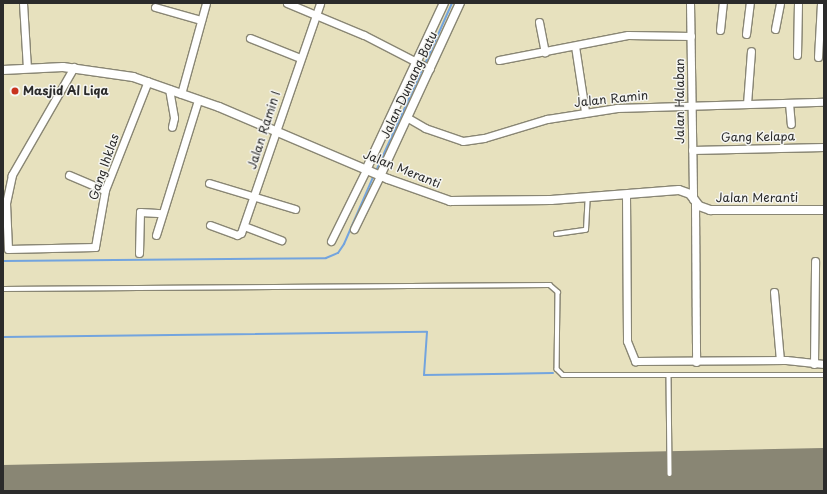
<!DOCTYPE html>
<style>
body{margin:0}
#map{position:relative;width:827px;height:494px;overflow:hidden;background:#e7e1be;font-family:"Playpen Sans",sans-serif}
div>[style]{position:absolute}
.stream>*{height:2px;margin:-1px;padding:0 1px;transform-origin:1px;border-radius:1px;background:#73a4de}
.taxiway>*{height:18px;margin:-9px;padding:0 9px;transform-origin:9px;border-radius:9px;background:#898674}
.runway>*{height:46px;margin:-23px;padding:0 23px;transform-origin:23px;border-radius:23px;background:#898674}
.roads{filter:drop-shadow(1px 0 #898674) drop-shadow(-1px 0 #898674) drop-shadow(0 1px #898674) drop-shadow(0 -1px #898674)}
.service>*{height:3.5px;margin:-1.75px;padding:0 1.75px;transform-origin:1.75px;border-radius:1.75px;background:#fff}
.minor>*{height:7px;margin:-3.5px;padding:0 3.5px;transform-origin:3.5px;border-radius:3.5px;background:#fff}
.tertiary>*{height:8px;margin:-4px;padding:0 4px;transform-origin:4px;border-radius:4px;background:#fff}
.dots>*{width:11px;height:11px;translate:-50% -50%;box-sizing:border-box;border:2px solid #f6f6f2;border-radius:50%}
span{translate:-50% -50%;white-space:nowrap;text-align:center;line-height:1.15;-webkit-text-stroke:3px #f6f6f2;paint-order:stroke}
.street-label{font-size:12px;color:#2b2b2b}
.poi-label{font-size:12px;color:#2b2b2b;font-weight:700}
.left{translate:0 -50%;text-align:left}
.frame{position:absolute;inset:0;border:4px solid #2b2b2b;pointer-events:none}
</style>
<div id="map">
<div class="stream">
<div style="left:425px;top:64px;width:67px;rotate:-66.1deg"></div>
<div style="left:376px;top:171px;width:113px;rotate:-65.5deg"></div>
<div style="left:3px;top:261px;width:323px;rotate:-0.5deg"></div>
<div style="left:326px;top:258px;width:13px;rotate:-23deg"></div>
<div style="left:338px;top:253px;width:11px;rotate:-56deg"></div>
<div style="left:344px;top:244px;width:75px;rotate:-66.5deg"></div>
<div style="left:3px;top:337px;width:424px;rotate:-0.7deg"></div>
<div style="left:427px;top:332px;width:43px;rotate:94deg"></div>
<div style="left:424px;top:375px;width:129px;rotate:-0.9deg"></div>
<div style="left:564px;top:373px;width:9px"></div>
</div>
<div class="taxiway">
<div style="left:82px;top:486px;width:16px;rotate:18deg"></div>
<div style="left:138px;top:491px;width:18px;rotate:-22deg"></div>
</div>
<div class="runway">
<div style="left:3px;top:488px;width:821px;rotate:-1.19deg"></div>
</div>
<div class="roads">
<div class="service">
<div style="left:556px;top:234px;width:30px;rotate:-8deg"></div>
<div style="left:586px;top:230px;width:33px;rotate:-87deg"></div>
<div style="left:3px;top:289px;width:547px;rotate:-0.42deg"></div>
<div style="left:550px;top:285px;width:11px;rotate:41deg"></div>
<div style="left:558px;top:292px;width:77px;rotate:90.7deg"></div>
<div style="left:557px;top:369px;width:8px;rotate:45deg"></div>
<div style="left:563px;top:375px;width:261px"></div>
<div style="left:669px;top:376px;width:98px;rotate:89.4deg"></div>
</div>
<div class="minor">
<div style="left:23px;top:3px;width:65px;rotate:86.5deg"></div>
<div style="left:287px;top:3px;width:83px;rotate:22.6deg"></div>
<div style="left:364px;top:35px;width:74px;rotate:27.3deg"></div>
<div style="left:690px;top:3px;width:196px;rotate:89.1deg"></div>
<div style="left:155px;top:7px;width:48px;rotate:15.8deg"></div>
<div style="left:539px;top:22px;width:31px;rotate:79deg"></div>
<div style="left:775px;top:29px;width:26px;rotate:-79deg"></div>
<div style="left:720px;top:30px;width:27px;rotate:-84deg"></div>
<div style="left:746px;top:34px;width:31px;rotate:-83deg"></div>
<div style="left:250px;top:38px;width:54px;rotate:21.8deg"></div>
<div style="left:575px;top:46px;width:66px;rotate:81.3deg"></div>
<div style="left:797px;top:55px;width:52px;rotate:-88.9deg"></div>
<div style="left:818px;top:57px;width:54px;rotate:-86.8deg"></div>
<div style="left:499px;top:60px;width:131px;rotate:-11deg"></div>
<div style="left:628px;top:35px;width:63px;rotate:0.9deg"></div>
<div style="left:74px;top:67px;width:125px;rotate:119.9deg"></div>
<div style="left:12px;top:175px;width:29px;rotate:102deg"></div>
<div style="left:6px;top:203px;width:46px;rotate:87.5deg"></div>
<div style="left:8px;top:249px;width:87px;rotate:-1.3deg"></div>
<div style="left:95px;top:247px;width:58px;rotate:-80deg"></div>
<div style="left:105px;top:190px;width:117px;rotate:-68.5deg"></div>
<div style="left:169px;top:89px;width:29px;rotate:80deg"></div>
<div style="left:174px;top:118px;width:9px;rotate:103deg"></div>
<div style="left:181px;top:94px;width:94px;rotate:-74.6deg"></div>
<div style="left:789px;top:103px;width:21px;rotate:85deg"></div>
<div style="left:747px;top:104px;width:53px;rotate:-85.7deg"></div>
<div style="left:408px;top:118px;width:20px;rotate:30deg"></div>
<div style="left:425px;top:128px;width:40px;rotate:18.9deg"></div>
<div style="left:463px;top:141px;width:21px;rotate:-8deg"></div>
<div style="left:484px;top:138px;width:66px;rotate:-16.8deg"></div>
<div style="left:547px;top:119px;width:71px;rotate:-8.9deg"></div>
<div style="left:617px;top:108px;width:207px;rotate:-1.7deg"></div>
<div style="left:692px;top:150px;width:132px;rotate:-1.3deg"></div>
<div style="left:69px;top:175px;width:39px;rotate:23deg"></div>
<div style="left:209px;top:183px;width:90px;rotate:16.8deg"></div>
<div style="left:626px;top:195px;width:146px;rotate:89.6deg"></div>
<div style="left:627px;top:341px;width:22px;rotate:68deg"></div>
<div style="left:635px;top:361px;width:151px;rotate:-0.4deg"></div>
<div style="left:786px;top:360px;width:38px;rotate:6deg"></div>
<div style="left:695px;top:203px;width:159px;rotate:89.6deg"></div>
<div style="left:210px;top:225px;width:29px;rotate:20deg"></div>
<div style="left:237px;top:235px;width:4px;rotate:-27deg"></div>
<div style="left:241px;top:233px;width:243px;rotate:-71deg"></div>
<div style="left:244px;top:226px;width:40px;rotate:21deg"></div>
<div style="left:354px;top:229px;width:59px;rotate:-63.9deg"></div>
<div style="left:156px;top:235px;width:141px;rotate:-72.7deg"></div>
<div style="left:331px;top:241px;width:81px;rotate:-63.7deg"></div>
<div style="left:139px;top:253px;width:41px;rotate:-88.6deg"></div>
<div style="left:140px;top:212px;width:22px;rotate:3deg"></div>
<div style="left:774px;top:292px;width:68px;rotate:85deg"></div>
<div style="left:814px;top:364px;width:103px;rotate:-89.4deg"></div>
</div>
<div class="tertiary">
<div style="left:3px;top:70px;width:60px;rotate:-2.9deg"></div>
<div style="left:63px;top:67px;width:71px;rotate:8.1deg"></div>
<div style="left:133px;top:77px;width:91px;rotate:19.2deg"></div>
<div style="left:219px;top:107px;width:184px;rotate:23.1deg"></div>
<div style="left:388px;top:179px;width:66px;rotate:19.5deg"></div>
<div style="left:450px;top:201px;width:101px;rotate:-0.6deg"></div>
<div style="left:551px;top:200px;width:128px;rotate:-4.5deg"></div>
<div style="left:679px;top:190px;width:12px;rotate:20deg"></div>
<div style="left:690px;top:194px;width:15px;rotate:53deg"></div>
<div style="left:699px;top:206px;width:12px;rotate:20deg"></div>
<div style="left:710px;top:210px;width:114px"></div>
<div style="left:367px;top:168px;width:182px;rotate:-65deg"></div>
<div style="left:380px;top:176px;width:191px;rotate:-65.2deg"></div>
</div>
</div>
<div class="dots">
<div style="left:15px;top:91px;background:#c8321e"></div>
</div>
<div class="street-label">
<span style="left:409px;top:85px;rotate:-65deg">Jalan Dumang Batu</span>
<span style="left:611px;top:99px;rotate:-6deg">Jalan Ramin</span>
<span style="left:680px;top:101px;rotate:-90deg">Jalan Halaban</span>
<span style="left:264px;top:130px;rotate:-72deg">Jalan Ramin I</span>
<span style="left:758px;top:137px;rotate:-1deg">Gang Kelapa</span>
<span style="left:104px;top:167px;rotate:-71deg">Gang Ihklas</span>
<span style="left:402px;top:169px;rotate:22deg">Jalan Meranti</span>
<span style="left:757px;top:198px">Jalan Meranti</span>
</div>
<div class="poi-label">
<span class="left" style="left:23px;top:91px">Masjid Al Liqa</span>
</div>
<div class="frame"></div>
</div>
